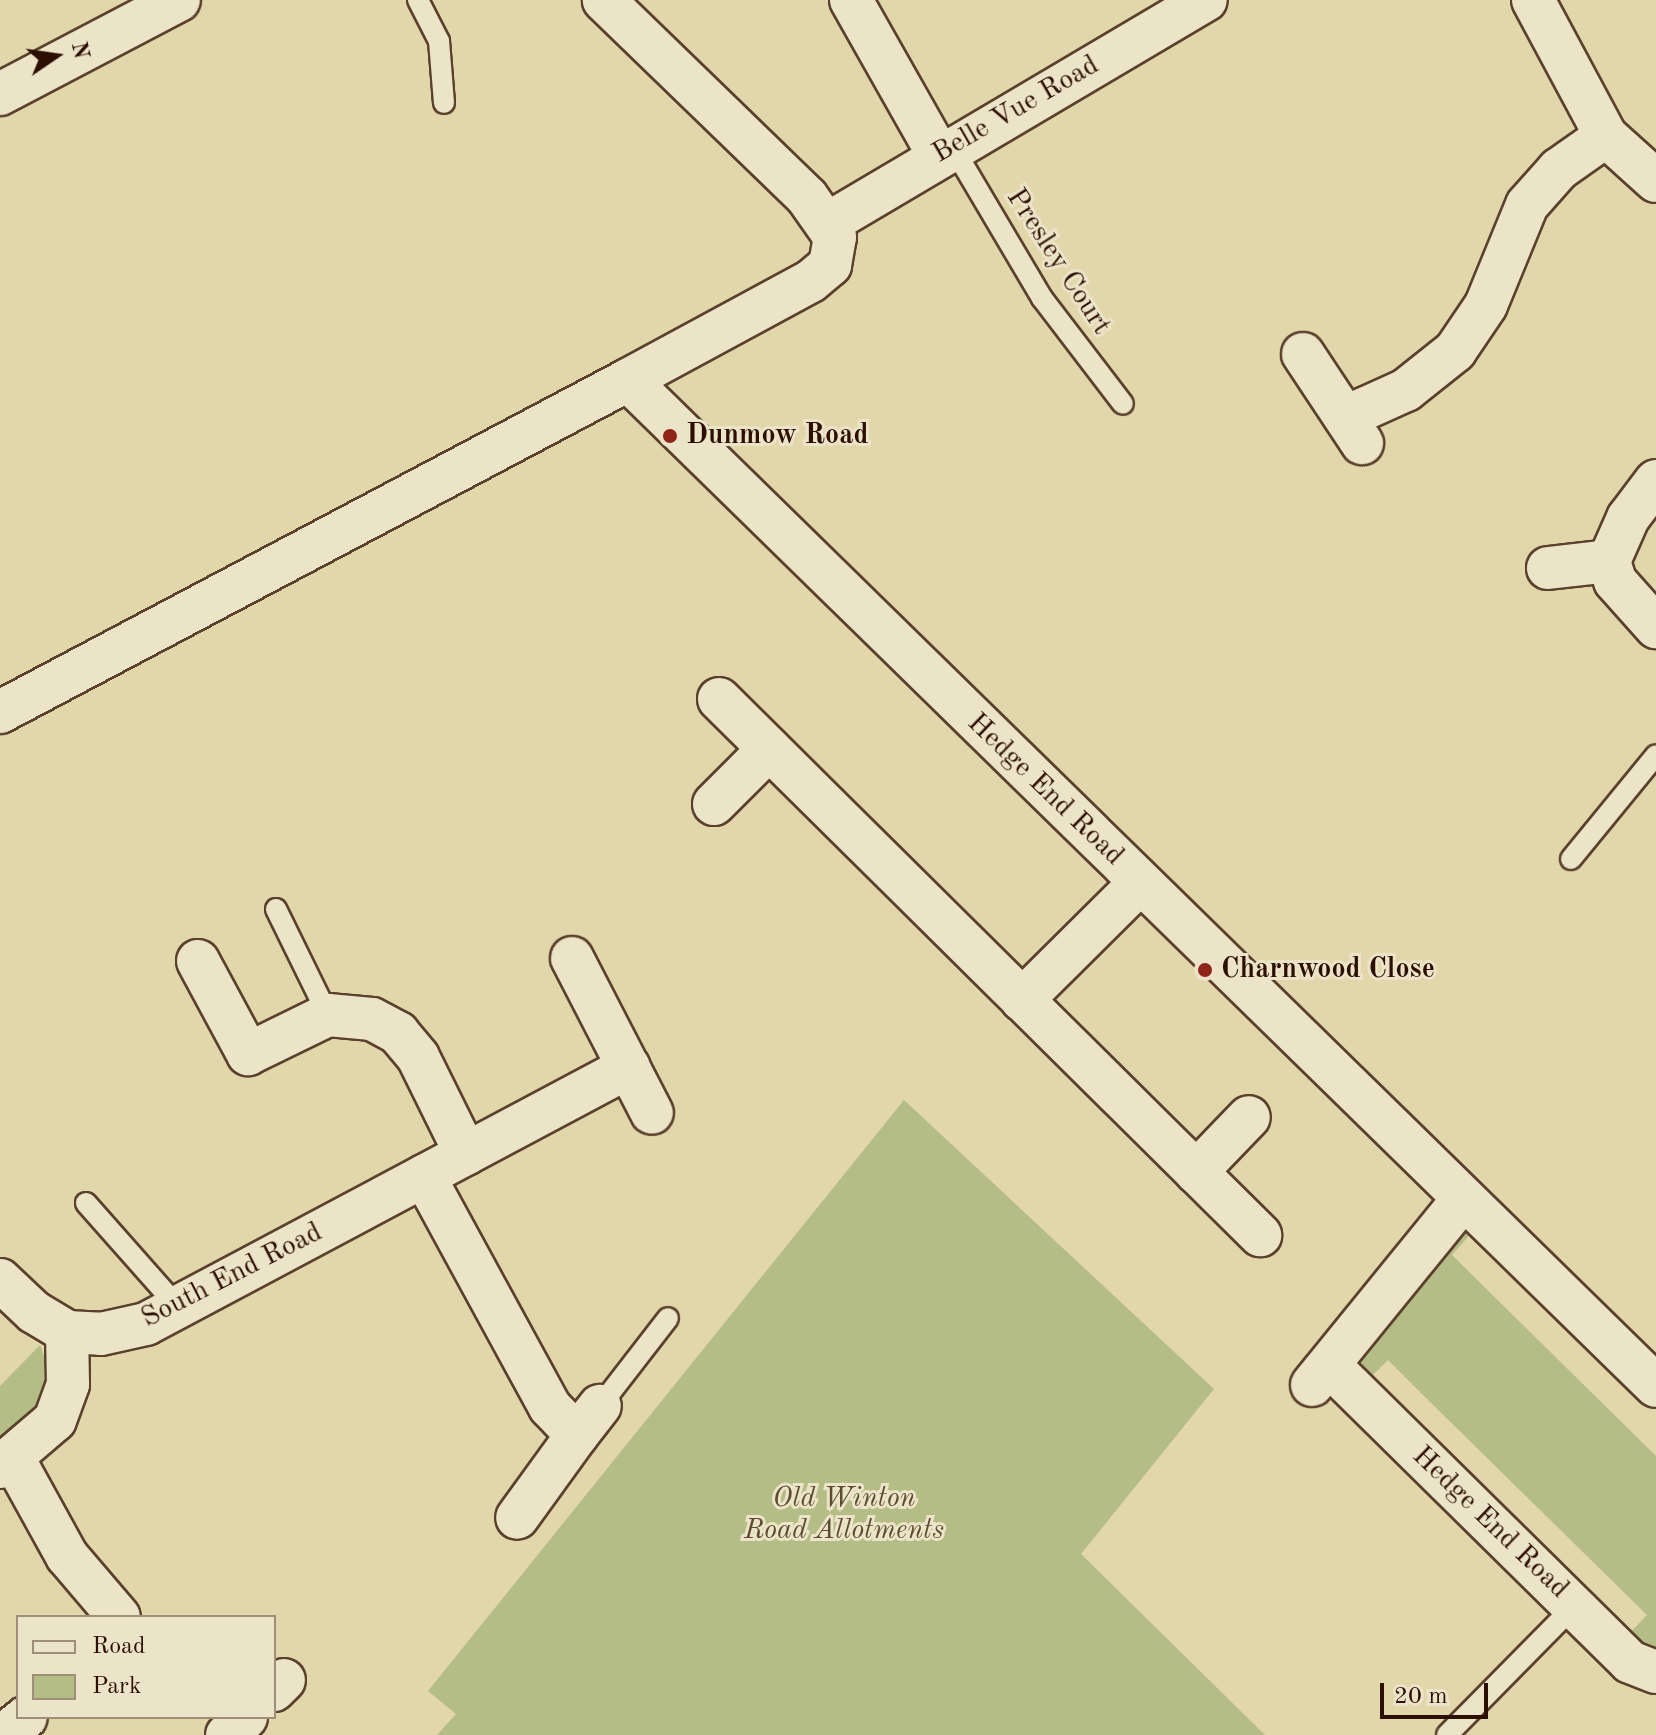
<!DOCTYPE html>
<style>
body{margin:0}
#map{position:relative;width:1656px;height:1735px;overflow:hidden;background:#e2d6ab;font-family:"Old Standard TT",serif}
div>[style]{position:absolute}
.green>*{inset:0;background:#b5bd87}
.roads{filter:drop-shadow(2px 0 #5a412c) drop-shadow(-2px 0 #5a412c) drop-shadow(0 2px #5a412c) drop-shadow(0 -2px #5a412c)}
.service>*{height:20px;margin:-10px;padding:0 10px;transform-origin:10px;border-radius:10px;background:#ece4c8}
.minor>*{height:42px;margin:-21px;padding:0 21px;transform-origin:21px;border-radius:21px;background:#ece4c8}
.dots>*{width:22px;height:22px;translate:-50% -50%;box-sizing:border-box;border:4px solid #ece4c8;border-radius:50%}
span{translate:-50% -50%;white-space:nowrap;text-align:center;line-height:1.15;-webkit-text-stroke:6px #ece4c8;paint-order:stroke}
.street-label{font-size:28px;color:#2c0f01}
.poi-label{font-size:28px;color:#2c0f01;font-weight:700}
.left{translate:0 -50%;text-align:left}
.park-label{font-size:28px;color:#5c4c30;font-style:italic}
.legend{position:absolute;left:16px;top:1615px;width:260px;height:104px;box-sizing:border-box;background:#ece4c8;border:2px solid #9f8f78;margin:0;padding:10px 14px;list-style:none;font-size:24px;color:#2c0f01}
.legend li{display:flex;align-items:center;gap:16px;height:40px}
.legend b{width:40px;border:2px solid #9f8f78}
.north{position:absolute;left:16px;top:16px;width:80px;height:80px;-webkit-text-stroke:6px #ece4c8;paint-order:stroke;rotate:77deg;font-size:22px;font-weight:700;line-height:32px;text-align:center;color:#2c0f01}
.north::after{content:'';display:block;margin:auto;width:28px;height:36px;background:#2c0f01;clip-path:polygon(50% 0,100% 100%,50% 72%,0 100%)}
.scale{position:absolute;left:1380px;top:1683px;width:108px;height:36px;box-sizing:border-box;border:4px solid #2c0f01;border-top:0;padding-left:10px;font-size:24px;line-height:28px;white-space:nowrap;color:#2c0f01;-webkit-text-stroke:6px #ece4c8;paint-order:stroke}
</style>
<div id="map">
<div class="green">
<div style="clip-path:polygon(904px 1100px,1214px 1389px,1081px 1554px,1265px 1735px,437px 1735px,456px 1714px,428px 1691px)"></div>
<div style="clip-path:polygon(1462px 1230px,1474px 1230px,1452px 1255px,1656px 1456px,1656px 1660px,1627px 1636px,1647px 1615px,1424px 1396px,1388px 1360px,1368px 1380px,1363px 1375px,1360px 1354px)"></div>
<div style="clip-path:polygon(40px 1345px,50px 1372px,39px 1406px,0 1448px,0 1386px)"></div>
</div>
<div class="roads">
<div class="service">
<div style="left:418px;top:0;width:46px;rotate:62.9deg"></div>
<div style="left:439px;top:41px;width:62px;rotate:85.4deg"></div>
<div style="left:952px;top:146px;width:177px;rotate:59.4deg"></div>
<div style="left:1042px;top:298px;width:133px;rotate:52.6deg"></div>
<div style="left:1571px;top:859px;width:134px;rotate:-50.7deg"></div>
<div style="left:276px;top:909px;width:118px;rotate:63.9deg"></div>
<div style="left:86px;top:1203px;width:139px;rotate:48.5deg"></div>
<div style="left:600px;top:1406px;width:111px;rotate:-52.3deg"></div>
<div style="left:1447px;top:1735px;width:181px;rotate:-45.4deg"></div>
</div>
<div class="minor">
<div style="left:851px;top:0;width:177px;rotate:60.5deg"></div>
<div style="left:1533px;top:0;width:154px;rotate:61.8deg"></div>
<div style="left:1606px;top:136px;width:67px;rotate:42deg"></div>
<div style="left:0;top:94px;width:202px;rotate:-27.7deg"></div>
<div style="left:827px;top:224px;width:440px;rotate:-30.6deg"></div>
<div style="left:1303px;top:354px;width:107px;rotate:56.5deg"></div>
<div style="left:628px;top:380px;width:1438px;rotate:44.38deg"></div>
<div style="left:1346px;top:417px;width:66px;rotate:-24.2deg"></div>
<div style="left:1406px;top:390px;width:63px;rotate:-38.5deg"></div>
<div style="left:1455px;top:351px;width:55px;rotate:-56deg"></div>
<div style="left:1486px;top:305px;width:108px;rotate:-67.7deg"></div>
<div style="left:1527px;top:205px;width:48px;rotate:-48.4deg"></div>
<div style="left:1559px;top:169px;width:57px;rotate:-35.1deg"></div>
<div style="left:1656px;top:481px;width:46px;rotate:127.1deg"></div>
<div style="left:1628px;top:518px;width:47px;rotate:113.8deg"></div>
<div style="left:1609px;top:561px;width:21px;rotate:73deg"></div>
<div style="left:1615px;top:581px;width:62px;rotate:48.3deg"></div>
<div style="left:1548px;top:568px;width:61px;rotate:-6.5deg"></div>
<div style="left:719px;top:699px;width:762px;rotate:44.73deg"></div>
<div style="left:0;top:712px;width:710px;rotate:-27.86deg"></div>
<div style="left:628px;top:380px;width:208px;rotate:-28.4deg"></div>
<div style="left:811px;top:281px;width:25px;rotate:-40deg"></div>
<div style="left:830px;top:265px;width:28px;rotate:-80deg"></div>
<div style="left:835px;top:237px;width:49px;rotate:-125deg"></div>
<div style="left:807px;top:197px;width:283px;rotate:-135.9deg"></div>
<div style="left:714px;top:804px;width:78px;rotate:-45deg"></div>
<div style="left:572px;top:958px;width:174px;rotate:62.7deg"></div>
<div style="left:198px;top:961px;width:106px;rotate:61.7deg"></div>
<div style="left:248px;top:1054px;width:89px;rotate:-26deg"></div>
<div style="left:328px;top:1015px;width:44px;rotate:5.2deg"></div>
<div style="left:372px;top:1019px;width:30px;rotate:28deg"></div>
<div style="left:398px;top:1033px;width:31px;rotate:50deg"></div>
<div style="left:418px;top:1057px;width:108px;rotate:63.7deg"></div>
<div style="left:1022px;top:1000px;width:166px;rotate:-44.8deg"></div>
<div style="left:1196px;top:1172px;width:76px;rotate:-46.1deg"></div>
<div style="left:424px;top:1176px;width:263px;rotate:61.4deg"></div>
<div style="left:550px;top:1407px;width:39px;rotate:46deg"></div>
<div style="left:577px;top:1435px;width:102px;rotate:125.9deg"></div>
<div style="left:0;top:1280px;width:47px;rotate:43.3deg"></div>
<div style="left:34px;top:1312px;width:39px;rotate:31deg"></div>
<div style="left:67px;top:1332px;width:34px;rotate:3deg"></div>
<div style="left:101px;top:1334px;width:46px;rotate:-12.5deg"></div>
<div style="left:146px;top:1324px;width:547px;rotate:-28.02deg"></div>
<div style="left:1330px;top:1366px;width:421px;rotate:44.6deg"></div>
<div style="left:1630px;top:1662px;width:28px;rotate:21deg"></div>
<div style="left:1312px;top:1385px;width:240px;rotate:-50.9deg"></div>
<div style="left:577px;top:1435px;width:37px;rotate:-52deg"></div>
<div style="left:14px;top:1460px;width:110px;rotate:61.1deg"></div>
<div style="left:67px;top:1556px;width:80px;rotate:49.6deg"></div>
<div style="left:0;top:1467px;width:72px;rotate:-40.5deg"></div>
<div style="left:55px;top:1420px;width:38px;rotate:-70deg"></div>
<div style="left:68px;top:1384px;width:52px;rotate:-91.1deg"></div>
<div style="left:274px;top:1690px;width:14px;rotate:-45deg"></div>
<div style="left:4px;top:1735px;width:28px;rotate:-39deg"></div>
<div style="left:227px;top:1735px;width:26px;rotate:-43deg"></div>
</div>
</div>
<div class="dots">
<div style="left:670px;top:436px;background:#8f2418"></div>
<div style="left:1205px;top:970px;background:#8f2418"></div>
</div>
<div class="street-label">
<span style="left:1016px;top:110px;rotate:-30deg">Belle Vue Road</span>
<span style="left:1058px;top:262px;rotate:57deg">Presley Court</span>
<span style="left:1045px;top:790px;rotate:44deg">Hedge End Road</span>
<span style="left:232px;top:1276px;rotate:-27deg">South End Road</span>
<span style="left:1490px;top:1523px;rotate:44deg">Hedge End Road</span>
</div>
<div class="poi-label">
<span class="left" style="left:686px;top:436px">Dunmow Road</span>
<span class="left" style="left:1221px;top:970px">Charnwood Close</span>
</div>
<div class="park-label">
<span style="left:844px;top:1515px">Old Winton<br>Road Allotments</span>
</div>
<ul class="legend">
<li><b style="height:10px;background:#ece4c8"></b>Road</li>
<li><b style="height:22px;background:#b5bd87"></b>Park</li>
</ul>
<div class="north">N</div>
<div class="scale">20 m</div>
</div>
